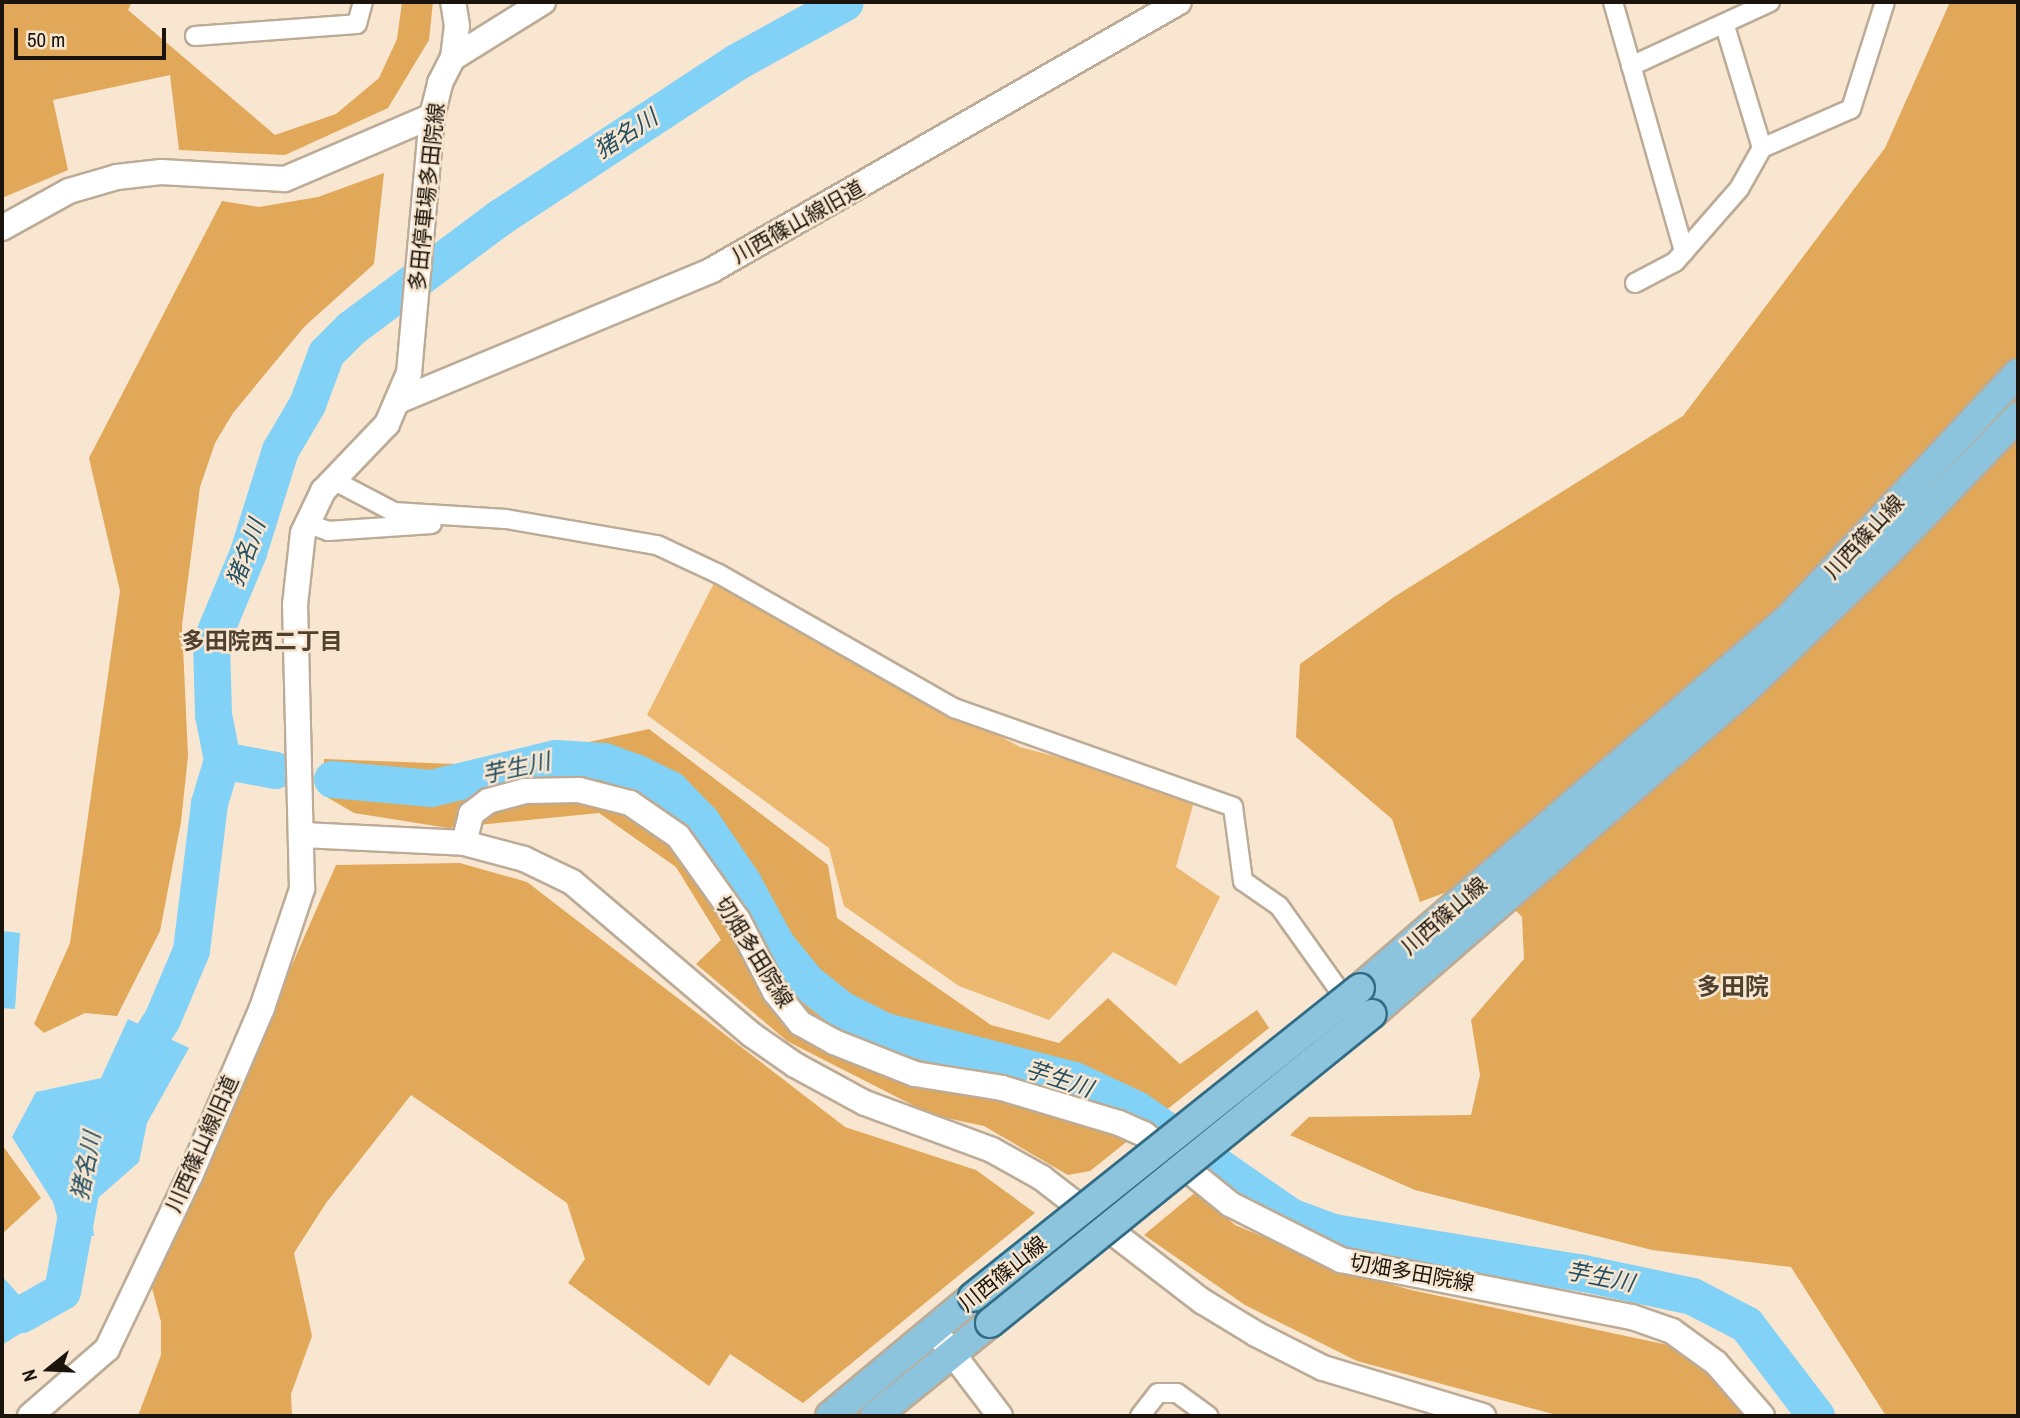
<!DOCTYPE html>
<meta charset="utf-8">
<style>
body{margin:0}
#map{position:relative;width:2020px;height:1418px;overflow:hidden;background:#f8e6d0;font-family:"Archivo Narrow","Noto Sans JP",sans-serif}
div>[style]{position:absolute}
.green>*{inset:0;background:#ecb76e}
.forest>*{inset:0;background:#e0a858}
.water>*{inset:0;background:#82d1f7}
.river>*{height:37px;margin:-18.5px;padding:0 18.5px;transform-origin:18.5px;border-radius:18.5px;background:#82d1f7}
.roads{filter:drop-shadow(2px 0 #bcab96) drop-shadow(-2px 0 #bcab96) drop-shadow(0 2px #bcab96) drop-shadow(0 -2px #bcab96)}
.street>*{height:18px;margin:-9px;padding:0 9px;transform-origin:9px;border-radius:9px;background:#fff}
.secondary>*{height:24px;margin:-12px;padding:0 12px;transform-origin:12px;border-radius:12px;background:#fff}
.primary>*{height:28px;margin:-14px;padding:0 14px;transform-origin:14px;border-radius:14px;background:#8bc4dc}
.bridges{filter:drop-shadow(2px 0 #316c84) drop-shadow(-2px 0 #316c84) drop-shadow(0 2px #316c84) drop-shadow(0 -2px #316c84)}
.primary-bridge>*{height:28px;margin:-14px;padding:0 14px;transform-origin:14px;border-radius:14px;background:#8bc4dc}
span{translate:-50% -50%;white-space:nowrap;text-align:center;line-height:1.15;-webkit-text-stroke:5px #f8e6d0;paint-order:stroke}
.street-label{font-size:21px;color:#1a140c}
.water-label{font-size:23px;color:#224f62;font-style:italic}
.neighbourhood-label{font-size:23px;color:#4f412e;font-weight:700}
.quarter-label{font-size:24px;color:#4f412e;font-weight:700}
.frame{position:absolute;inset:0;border:4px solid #1a140c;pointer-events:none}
.north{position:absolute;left:14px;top:1334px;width:70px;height:70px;-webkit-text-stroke:5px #f8e6d0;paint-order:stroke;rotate:252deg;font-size:19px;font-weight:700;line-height:28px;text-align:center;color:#1a140c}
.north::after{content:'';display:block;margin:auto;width:24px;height:32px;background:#1a140c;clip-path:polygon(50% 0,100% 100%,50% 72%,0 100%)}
.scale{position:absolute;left:14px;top:28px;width:152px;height:32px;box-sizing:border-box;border:4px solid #1a140c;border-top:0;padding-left:9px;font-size:21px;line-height:24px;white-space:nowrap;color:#1a140c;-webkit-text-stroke:5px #f8e6d0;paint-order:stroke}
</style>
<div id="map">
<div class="green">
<div style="clip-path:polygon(715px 581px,1020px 747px,1196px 794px,1176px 867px,1220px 897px,1176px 986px,1113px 952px,1049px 1020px,959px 986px,844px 906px,829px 848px,647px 715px)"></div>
</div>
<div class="forest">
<div style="clip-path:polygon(2px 2px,132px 2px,128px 10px,275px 135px,336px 114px,379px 78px,397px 39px,402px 2px,433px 2px,429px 40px,388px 108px,285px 155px,179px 150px,170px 75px,53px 100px,68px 170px,2px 198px)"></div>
<div style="clip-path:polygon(1950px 2px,2018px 2px,2018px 1416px,1886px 1416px,1791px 1267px,1652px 1250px,1415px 1190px,1290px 1135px,1309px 1117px,1471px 1115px,1480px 1075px,1471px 1020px,1524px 959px,1522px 917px,1484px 878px,1420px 902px,1392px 819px,1296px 737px,1300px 664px,1394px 597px,1683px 416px,1885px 148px)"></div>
<div style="clip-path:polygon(384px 173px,374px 264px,304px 327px,233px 413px,215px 443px,200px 487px,182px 625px,188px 756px,181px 822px,160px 931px,117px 1016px,85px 1013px,44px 1033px,34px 1024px,70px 943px,120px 591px,89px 458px,222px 201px,259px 207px,318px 197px)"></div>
<div style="clip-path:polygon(649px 729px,828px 865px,837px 918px,991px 1025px,1059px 1043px,1108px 998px,1180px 1064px,1257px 1010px,1269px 1028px,1090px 1171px,1068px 1175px,984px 1126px,932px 1115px,787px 1041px,696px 964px,721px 940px,676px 867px,599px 813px,448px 828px,354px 813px,325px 796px,324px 759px,482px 765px)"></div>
<div style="clip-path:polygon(460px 863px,527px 882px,845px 1127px,976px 1170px,1035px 1213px,803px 1403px,730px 1354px,709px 1386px,568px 1283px,585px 1259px,567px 1203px,411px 1095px,326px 1203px,294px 1253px,312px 1336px,291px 1394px,292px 1416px,138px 1416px,161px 1355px,161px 1322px,151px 1284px,336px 865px)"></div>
<div style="clip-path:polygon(2px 1145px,41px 1198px,2px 1234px)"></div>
<div style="clip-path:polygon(1197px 1191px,1235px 1225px,1345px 1271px,1411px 1290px,1668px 1345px,1725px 1387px,1745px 1416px,1560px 1416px,1357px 1361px,1245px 1305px,1144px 1235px)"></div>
</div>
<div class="water">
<div style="clip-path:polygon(2px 931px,20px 933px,15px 1009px,2px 1008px)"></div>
<div style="clip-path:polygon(128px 1019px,189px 1048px,147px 1123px,139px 1162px,90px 1205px,94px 1236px,62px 1234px,53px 1202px,12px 1137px,36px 1092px,101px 1078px)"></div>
<div style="clip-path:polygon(2px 1276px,19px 1295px,32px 1326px,2px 1345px)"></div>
</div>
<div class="river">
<div style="left:222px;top:760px;width:54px;rotate:10.7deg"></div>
<div style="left:332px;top:779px;width:99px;rotate:5.2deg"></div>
<div style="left:431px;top:788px;width:128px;rotate:-13.6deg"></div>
<div style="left:555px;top:758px;width:49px;rotate:3.5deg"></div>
<div style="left:604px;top:761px;width:33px;rotate:20deg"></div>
<div style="left:635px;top:772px;width:39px;rotate:26deg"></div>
<div style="left:670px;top:789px;width:45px;rotate:45.9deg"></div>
<div style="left:701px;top:821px;width:73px;rotate:55.7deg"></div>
<div style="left:742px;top:881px;width:72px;rotate:61.6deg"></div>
<div style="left:776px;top:944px;width:49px;rotate:50.8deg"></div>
<div style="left:807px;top:982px;width:43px;rotate:38.5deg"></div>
<div style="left:841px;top:1009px;width:49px;rotate:26.6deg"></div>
<div style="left:885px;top:1031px;width:195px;rotate:14.5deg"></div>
<div style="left:1074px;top:1080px;width:68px;rotate:25.1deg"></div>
<div style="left:1136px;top:1109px;width:188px;rotate:34.8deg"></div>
<div style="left:1290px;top:1216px;width:46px;rotate:20.4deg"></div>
<div style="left:1333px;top:1232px;width:254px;rotate:9.3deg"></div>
<div style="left:1584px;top:1273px;width:110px;rotate:12deg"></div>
<div style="left:1692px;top:1296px;width:61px;rotate:27.4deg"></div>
<div style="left:1746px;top:1324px;width:116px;rotate:52.7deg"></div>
<div style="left:127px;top:1073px;width:64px;rotate:-57.1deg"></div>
<div style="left:162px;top:1019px;width:75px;rotate:-67.2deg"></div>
<div style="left:191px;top:950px;width:148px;rotate:-83deg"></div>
<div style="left:209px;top:803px;width:45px;rotate:-73.2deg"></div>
<div style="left:222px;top:760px;width:47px;rotate:-101.1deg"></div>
<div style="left:213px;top:714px;width:73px;rotate:-91.6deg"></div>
<div style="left:211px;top:641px;width:96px;rotate:-67.4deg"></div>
<div style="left:248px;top:552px;width:107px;rotate:-72.6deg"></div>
<div style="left:280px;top:450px;width:53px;rotate:-59.6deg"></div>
<div style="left:307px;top:404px;width:54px;rotate:-69.6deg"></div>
<div style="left:326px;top:353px;width:35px;rotate:-45deg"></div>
<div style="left:351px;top:328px;width:186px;rotate:-36.7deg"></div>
<div style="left:500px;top:217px;width:282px;rotate:-33.3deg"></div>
<div style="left:736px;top:62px;width:124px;rotate:-28.8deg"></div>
<div style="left:2px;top:1317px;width:19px;rotate:-9deg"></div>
<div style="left:21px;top:1314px;width:47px;rotate:-29.3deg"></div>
<div style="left:62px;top:1291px;width:106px;rotate:-79.6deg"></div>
</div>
<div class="roads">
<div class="street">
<div style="left:1613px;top:2px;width:260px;rotate:74.1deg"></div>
<div style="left:1725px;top:26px;width:127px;rotate:73.1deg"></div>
<div style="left:195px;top:36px;width:162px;rotate:-4.2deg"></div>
<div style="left:357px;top:24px;width:23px;rotate:-75deg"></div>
<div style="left:1631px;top:66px;width:153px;rotate:-24.7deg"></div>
<div style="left:1635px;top:283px;width:45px;rotate:-27.7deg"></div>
<div style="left:1675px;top:262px;width:97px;rotate:-48.8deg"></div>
<div style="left:1739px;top:189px;width:47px;rotate:-60.7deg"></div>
<div style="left:1762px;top:148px;width:97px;rotate:-23.7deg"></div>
<div style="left:1851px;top:109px;width:112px;rotate:-72.4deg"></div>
<div style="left:333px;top:480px;width:69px;rotate:27.7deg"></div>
<div style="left:394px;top:512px;width:112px;rotate:3.6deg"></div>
<div style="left:506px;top:519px;width:153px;rotate:9.8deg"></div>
<div style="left:657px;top:545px;width:68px;rotate:25.1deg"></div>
<div style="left:719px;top:574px;width:271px;rotate:29.7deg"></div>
<div style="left:954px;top:708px;width:296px;rotate:19.5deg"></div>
<div style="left:1233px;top:807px;width:75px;rotate:82.3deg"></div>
<div style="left:1243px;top:881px;width:44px;rotate:34.8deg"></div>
<div style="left:1279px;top:906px;width:115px;rotate:54.5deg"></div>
<div style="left:308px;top:524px;width:21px;rotate:19deg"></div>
<div style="left:328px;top:531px;width:104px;rotate:-3.9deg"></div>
<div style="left:1140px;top:1416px;width:29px;rotate:-52deg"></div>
<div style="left:1158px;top:1393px;width:19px"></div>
<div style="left:1177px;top:1393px;width:39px;rotate:36deg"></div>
</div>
<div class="secondary">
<div style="left:453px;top:58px;width:32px;rotate:-83deg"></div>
<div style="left:457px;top:26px;width:24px;rotate:-99deg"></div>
<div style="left:2px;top:228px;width:77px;rotate:-28.9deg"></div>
<div style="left:69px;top:191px;width:50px;rotate:-16.3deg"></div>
<div style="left:117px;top:177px;width:44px;rotate:-6.5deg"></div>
<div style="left:161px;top:172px;width:124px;rotate:3.2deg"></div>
<div style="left:285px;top:179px;width:160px;rotate:-23.2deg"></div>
<div style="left:398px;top:401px;width:340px;rotate:-22.6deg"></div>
<div style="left:712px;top:270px;width:538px;rotate:-29.85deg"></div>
<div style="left:303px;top:835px;width:161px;rotate:2.8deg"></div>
<div style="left:464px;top:843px;width:62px;rotate:14.9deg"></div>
<div style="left:524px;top:859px;width:53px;rotate:25.6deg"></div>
<div style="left:572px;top:882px;width:236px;rotate:40.4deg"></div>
<div style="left:752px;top:1035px;width:52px;rotate:34.9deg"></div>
<div style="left:795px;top:1065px;width:80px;rotate:28.5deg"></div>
<div style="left:865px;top:1103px;width:135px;rotate:20.3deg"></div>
<div style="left:992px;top:1150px;width:57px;rotate:29.2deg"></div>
<div style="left:1042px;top:1178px;width:202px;rotate:37.6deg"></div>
<div style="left:1202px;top:1301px;width:63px;rotate:31.4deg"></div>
<div style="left:1256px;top:1334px;width:75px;rotate:26.9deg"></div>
<div style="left:1323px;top:1368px;width:167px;rotate:16.7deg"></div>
<div style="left:464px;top:843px;width:30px;rotate:-76deg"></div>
<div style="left:471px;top:814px;width:21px;rotate:-37deg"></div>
<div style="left:488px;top:801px;width:38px;rotate:-15deg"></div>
<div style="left:525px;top:791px;width:54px;rotate:-1.1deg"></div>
<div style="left:579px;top:790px;width:53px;rotate:14.3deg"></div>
<div style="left:630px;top:803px;width:58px;rotate:34.5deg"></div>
<div style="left:678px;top:836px;width:103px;rotate:54.5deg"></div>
<div style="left:738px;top:920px;width:81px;rotate:62.8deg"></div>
<div style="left:775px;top:992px;width:40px;rotate:51deg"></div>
<div style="left:800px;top:1023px;width:39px;rotate:29deg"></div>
<div style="left:834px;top:1042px;width:87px;rotate:21.6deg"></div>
<div style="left:915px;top:1074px;width:88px;rotate:9.1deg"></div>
<div style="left:1002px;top:1088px;width:122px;rotate:16.7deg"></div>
<div style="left:1119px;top:1123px;width:27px;rotate:24deg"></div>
<div style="left:1144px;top:1134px;width:111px;rotate:39.1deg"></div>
<div style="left:1230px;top:1204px;width:124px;rotate:26.8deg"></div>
<div style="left:1341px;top:1260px;width:297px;rotate:11.1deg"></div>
<div style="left:1632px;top:1317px;width:42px;rotate:19.3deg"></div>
<div style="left:1672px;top:1331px;width:54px;rotate:36deg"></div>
<div style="left:1716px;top:1363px;width:70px;rotate:49deg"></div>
<div style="left:940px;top:1337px;width:99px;rotate:52.8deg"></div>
<div style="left:30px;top:1416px;width:102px;rotate:-41deg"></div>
<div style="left:107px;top:1349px;width:192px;rotate:-64.4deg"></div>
<div style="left:190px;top:1176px;width:183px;rotate:-66.8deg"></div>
<div style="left:262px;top:1008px;width:126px;rotate:-71.4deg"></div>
<div style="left:302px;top:889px;width:284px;rotate:-91.4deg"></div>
<div style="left:295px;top:605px;width:72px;rotate:-83.7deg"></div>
<div style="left:303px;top:533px;width:47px;rotate:-64.5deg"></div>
<div style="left:323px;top:491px;width:93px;rotate:-46.3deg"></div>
<div style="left:387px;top:424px;width:56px;rotate:-66.7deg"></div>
<div style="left:409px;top:373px;width:258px;rotate:-84.9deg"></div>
<div style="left:432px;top:116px;width:34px;rotate:-76deg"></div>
<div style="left:440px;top:83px;width:28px;rotate:-63deg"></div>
<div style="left:453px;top:58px;width:106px;rotate:-31.9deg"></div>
</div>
<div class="primary">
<div style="left:1360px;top:988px;width:567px;rotate:-40.78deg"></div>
<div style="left:1789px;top:618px;width:335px;rotate:-46.9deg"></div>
<div style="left:1372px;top:1014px;width:493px;rotate:-41deg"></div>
<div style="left:1744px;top:691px;width:196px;rotate:-44deg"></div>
<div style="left:1885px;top:555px;width:192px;rotate:-46.1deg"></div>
<div style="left:830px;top:1416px;width:186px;rotate:-39.8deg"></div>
<div style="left:875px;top:1416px;width:148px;rotate:-39deg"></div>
</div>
</div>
<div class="bridges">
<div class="primary-bridge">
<div style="left:973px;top:1297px;width:495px;rotate:-38.6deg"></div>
<div style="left:990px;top:1323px;width:491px;rotate:-39deg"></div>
</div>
</div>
<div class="street-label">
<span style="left:427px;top:197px;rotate:-84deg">多田停車場多田院線</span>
<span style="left:798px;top:222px;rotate:-29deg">川西篠山線旧道</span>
<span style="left:1864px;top:537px;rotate:-47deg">川西篠山線</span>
<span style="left:1444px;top:916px;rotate:-41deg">川西篠山線</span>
<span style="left:754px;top:952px;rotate:58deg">切畑多田院線</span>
<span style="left:202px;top:1144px;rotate:-66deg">川西篠山線旧道</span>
<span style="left:1412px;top:1273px;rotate:10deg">切畑多田院線</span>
<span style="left:1003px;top:1274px;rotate:-39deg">川西篠山線</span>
</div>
<div class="water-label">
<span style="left:626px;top:134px;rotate:-33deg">猪名川</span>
<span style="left:246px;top:553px;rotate:-70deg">猪名川</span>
<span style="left:516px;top:768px;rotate:-12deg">芋生川</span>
<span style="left:1059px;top:1079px;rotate:18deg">芋生川</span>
<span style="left:86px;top:1166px;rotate:-79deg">猪名川</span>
<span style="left:1600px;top:1277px;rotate:11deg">芋生川</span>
</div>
<div class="neighbourhood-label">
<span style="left:262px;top:641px">多田院西二丁目</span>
</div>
<div class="quarter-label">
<span style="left:1733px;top:987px">多田院</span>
</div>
<div class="frame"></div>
<div class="north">N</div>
<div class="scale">50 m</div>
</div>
